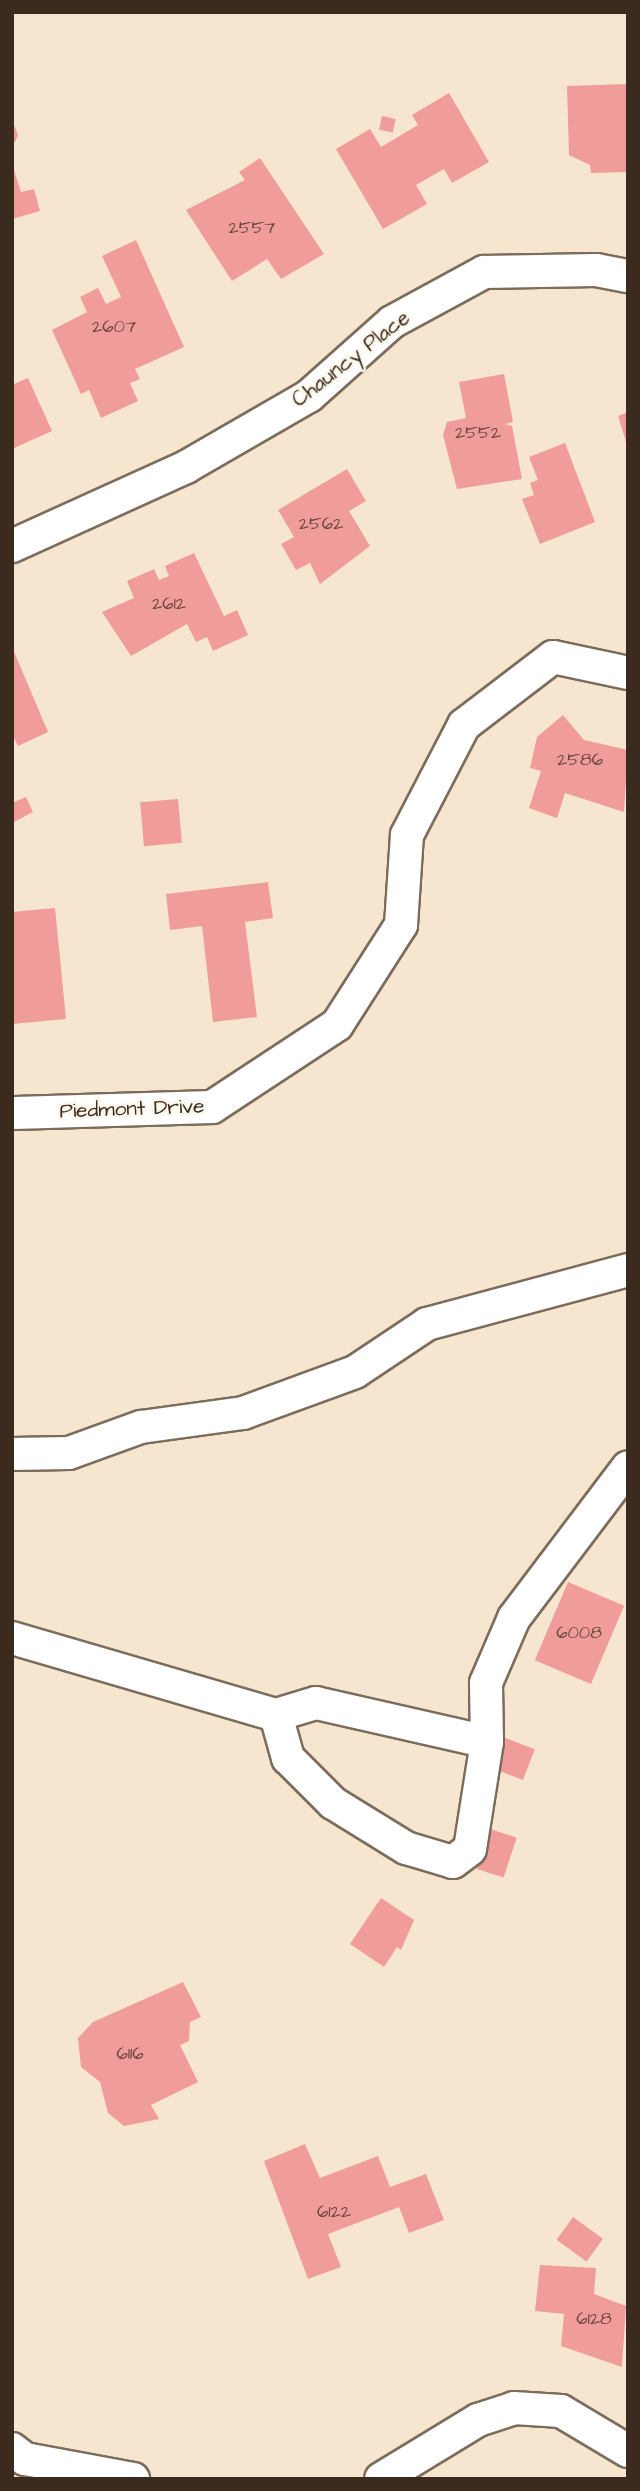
<!DOCTYPE html>
<style>
body{margin:0}
#map{position:relative;width:640px;height:2491px;overflow:hidden;background:#f6e6cf;font-family:"Architects Daughter",sans-serif}
div>[style]{position:absolute}
.building>*{inset:0;background:#f09c9a;transform-origin:0 0}
.roads{filter:drop-shadow(2px 0 #7c6c5c) drop-shadow(-2px 0 #7c6c5c) drop-shadow(0 2px #7c6c5c) drop-shadow(0 -2px #7c6c5c)}
.minor>*{height:32px;margin:-16px;padding:0 16px;transform-origin:16px;border-radius:16px;background:#fff}
span{translate:-50% -50%;white-space:nowrap;text-align:center;line-height:1.15;-webkit-text-stroke:5px #fbf7ec;paint-order:stroke}
.number-label{font-size:18px;color:#68463d}
.number-label span{-webkit-text-stroke-width:0}
.street-label{font-size:21px;color:#3b2a1e}
.frame{position:absolute;inset:0;border:14px solid #3b2a1e;pointer-events:none}
</style>
<div id="map">
<div class="building">
<div style="clip-path:polygon(628px 84px,628px 172px,591px 173px,590px 165px,569px 155px,567px 86px)"></div>
<div style="clip-path:polygon(449px 93px,489px 162px,452px 183px,444px 169px,416px 185px,427px 204px,383px 229px,336px 149px,370px 129px,381px 147px,418px 125px,412px 115px)"></div>
<div style="left:382px;top:116px;width:14px;height:14px;rotate:12deg"></div>
<div style="clip-path:polygon(12px 120px,18px 135px,15px 142px,12px 141px)"></div>
<div style="clip-path:polygon(260px 158px,324px 254px,281px 279px,267px 259px,232px 281px,186px 210px,245px 180px,239px 172px)"></div>
<div style="clip-path:polygon(12px 164px,21px 192px,34px 189px,40px 211px,12px 219px)"></div>
<div style="clip-path:polygon(136px 240px,184px 347px,135px 369px,140px 379px,130px 383px,138px 401px,101px 418px,89px 390px,81px 394px,52px 330px,87px 312px,80px 297px,98px 288px,106px 304px,121px 297px,102px 256px)"></div>
<div style="clip-path:polygon(504px 374px,513px 422px,505px 424px,512px 426px,522px 479px,457px 489px,443px 435px,447px 422px,466px 418px,459px 382px)"></div>
<div style="clip-path:polygon(28px 378px,52px 431px,12px 449px,12px 385px)"></div>
<div style="clip-path:polygon(628px 412px,628px 445px,627px 445px,618px 416px)"></div>
<div style="clip-path:polygon(565px 443px,595px 522px,540px 544px,522px 499px,534px 495px,530px 483px,538px 480px,529px 457px)"></div>
<div style="clip-path:polygon(347px 469px,366px 501px,349px 511px,370px 546px,320px 584px,310px 563px,296px 570px,281px 544px,294px 537px,278px 510px)"></div>
<div style="clip-path:polygon(194px 553px,224px 616px,237px 610px,248px 635px,213px 651px,207px 637px,196px 642px,187px 624px,131px 656px,102px 612px,134px 598px,127px 581px,154px 569px,159px 580px,169px 576px,165px 566px)"></div>
<div style="clip-path:polygon(12px 647px,48px 732px,18px 746px,12px 734px)"></div>
<div style="clip-path:polygon(563px 715px,584px 740px,628px 750px,624px 812px,565px 793px,557px 818px,529px 808px,541px 771px,530px 768px,537px 737px)"></div>
<div style="clip-path:polygon(26px 797px,33px 812px,12px 823px,12px 803px)"></div>
<div style="left:178px;top:799px;width:44px;height:38px;rotate:85deg"></div>
<div style="clip-path:polygon(268px 882px,273px 918px,245px 922px,257px 1017px,213px 1022px,202px 926px,170px 930px,166px 894px)"></div>
<div style="clip-path:polygon(55px 908px,66px 1019px,12px 1024px,12px 912px)"></div>
<div style="left:568px;top:1582px;width:61px;height:85px;rotate:23deg"></div>
<div style="left:503px;top:1737px;width:34px;height:33px;rotate:21deg"></div>
<div style="left:490px;top:1829px;width:28px;height:42px;rotate:18deg"></div>
<div style="clip-path:polygon(381px 1898px,414px 1920px,401px 1950px,397px 1947px,384px 1967px,350px 1944px)"></div>
<div style="clip-path:polygon(183px 1982px,201px 2017px,190px 2022px,189px 2041px,180px 2045px,198px 2082px,151px 2105px,159px 2119px,124px 2126px,108px 2113px,100px 2082px,81px 2067px,78px 2038px,93px 2022px)"></div>
<div style="clip-path:polygon(305px 2144px,320px 2178px,378px 2156px,390px 2187px,426px 2174px,444px 2220px,409px 2233px,399px 2207px,328px 2234px,341px 2267px,308px 2279px,264px 2161px)"></div>
<div style="left:573px;top:2217px;width:37px;height:28px;rotate:36deg"></div>
<div style="clip-path:polygon(540px 2265px,596px 2268px,594px 2294px,626px 2306px,622px 2367px,561px 2346px,564px 2314px,535px 2311px)"></div>
</div>
<div class="roads">
<div class="minor">
<div style="left:12px;top:546px;width:191px;rotate:-24.4deg"></div>
<div style="left:186px;top:467px;width:142px;rotate:-30deg"></div>
<div style="left:309px;top:396px;width:111px;rotate:-41.7deg"></div>
<div style="left:392px;top:322px;width:105px;rotate:-28.5deg"></div>
<div style="left:484px;top:272px;width:112px;rotate:-1deg"></div>
<div style="left:596px;top:270px;width:33px;rotate:11deg"></div>
<div style="left:12px;top:1113px;width:200px;rotate:-1.7deg"></div>
<div style="left:212px;top:1107px;width:149px;rotate:-33.3deg"></div>
<div style="left:337px;top:1025px;width:119px;rotate:-57.4deg"></div>
<div style="left:401px;top:925px;width:90px;rotate:-86.2deg"></div>
<div style="left:407px;top:835px;width:124px;rotate:-62.6deg"></div>
<div style="left:464px;top:725px;width:112px;rotate:-37.4deg"></div>
<div style="left:553px;top:657px;width:77px;rotate:12deg"></div>
<div style="left:12px;top:1454px;width:57px;rotate:-1deg"></div>
<div style="left:69px;top:1453px;width:77px;rotate:-19.9deg"></div>
<div style="left:141px;top:1427px;width:103px;rotate:-7.8deg"></div>
<div style="left:243px;top:1413px;width:119px;rotate:-20.1deg"></div>
<div style="left:355px;top:1372px;width:87px;rotate:-33.7deg"></div>
<div style="left:427px;top:1324px;width:208px;rotate:-15deg"></div>
<div style="left:12px;top:1638px;width:275px;rotate:16.3deg"></div>
<div style="left:276px;top:1715px;width:45px;rotate:74.4deg"></div>
<div style="left:288px;top:1758px;width:64px;rotate:45deg"></div>
<div style="left:333px;top:1803px;width:86px;rotate:31.7deg"></div>
<div style="left:406px;top:1848px;width:49px;rotate:16.6deg"></div>
<div style="left:453px;top:1862px;width:21px;rotate:-37deg"></div>
<div style="left:470px;top:1849px;width:108px;rotate:-81deg"></div>
<div style="left:276px;top:1715px;width:42px;rotate:-16.7deg"></div>
<div style="left:316px;top:1703px;width:175px;rotate:12.8deg"></div>
<div style="left:487px;top:1742px;width:59px;rotate:-91deg"></div>
<div style="left:486px;top:1683px;width:71px;rotate:-66.7deg"></div>
<div style="left:514px;top:1618px;width:189px;rotate:-52.9deg"></div>
<div style="left:12px;top:2449px;width:16px;rotate:38deg"></div>
<div style="left:25px;top:2459px;width:110px;rotate:10.5deg"></div>
<div style="left:381px;top:2479px;width:114px;rotate:-31.3deg"></div>
<div style="left:478px;top:2420px;width:38px;rotate:-18deg"></div>
<div style="left:514px;top:2408px;width:47px;rotate:3.7deg"></div>
<div style="left:561px;top:2411px;width:78px;rotate:30.8deg"></div>
</div>
</div>
<div class="number-label">
<span style="left:252px;top:228px">2557</span>
<span style="left:114px;top:327px">2607</span>
<span style="left:478px;top:433px">2552</span>
<span style="left:321px;top:524px">2562</span>
<span style="left:169px;top:604px">2612</span>
<span style="left:580px;top:760px">2586</span>
<span style="left:579px;top:1633px">6008</span>
<span style="left:130px;top:2054px">6116</span>
<span style="left:334px;top:2212px">6122</span>
<span style="left:594px;top:2319px">6128</span>
</div>
<div class="street-label">
<span style="left:351px;top:359px;rotate:-38deg">Chauncy Place</span>
<span style="left:132px;top:1109px;rotate:-2deg">Piedmont Drive</span>
</div>
<div class="frame"></div>
</div>
